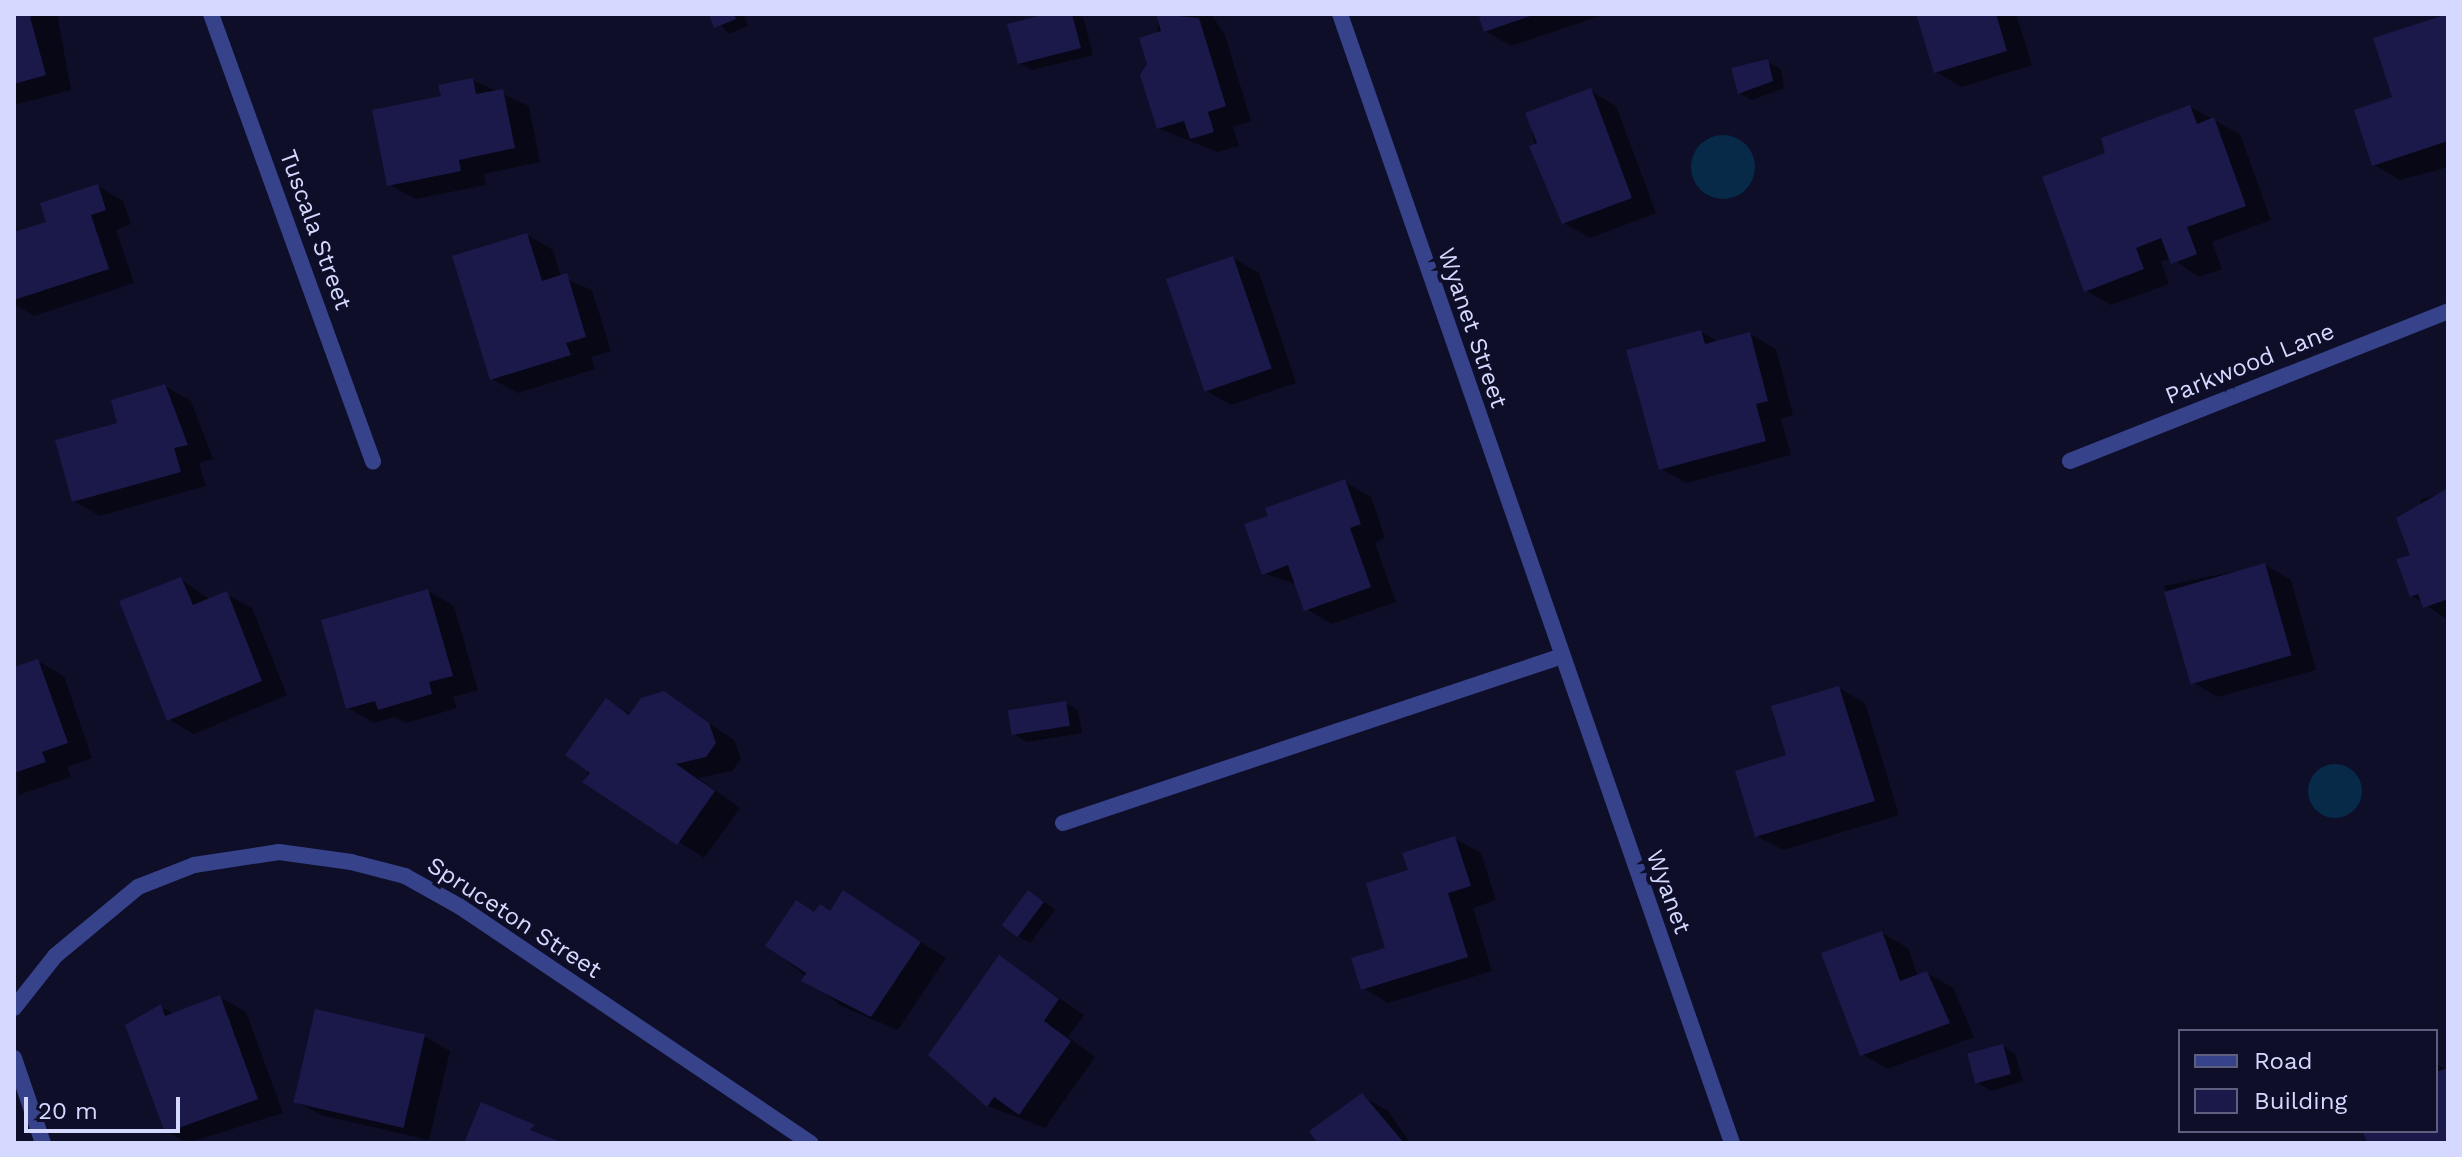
<!DOCTYPE html>
<style>
body{margin:0}
#map{position:relative;width:2462px;height:1157px;overflow:hidden;background:#0e0e28;font-family:"Work Sans",sans-serif}
div>[style]{position:absolute}
.water>*{inset:0;background:#072a48}
.round{border-radius:50%}
.shadow>*{inset:0;background:#0007}
.building>*{inset:0;background:#1a194a;transform-origin:0 0}
.street>*{height:16px;margin:-8px;padding:0 8px;transform-origin:8px;border-radius:8px;background:#36428a}
span{translate:-50% -50%;white-space:nowrap;text-align:center;line-height:1.15;-webkit-text-stroke:8px #0e0e28;paint-order:stroke}
.street-label{font-size:24px;color:#d5d8ff}
.frame{position:absolute;inset:0;border:16px solid #d5d8ff;pointer-events:none}
.legend{position:absolute;left:2178px;top:1029px;width:260px;height:104px;box-sizing:border-box;background:#0e0e28;border:2px solid #5e5f7e;margin:0;padding:10px 14px;list-style:none;font-size:24px;color:#d5d8ff}
.legend li{display:flex;align-items:center;gap:16px;height:40px}
.legend b{width:40px;border:2px solid #5e5f7e}
.scale{position:absolute;left:24px;top:1097px;width:156px;height:36px;box-sizing:border-box;border:4px solid #d5d8ff;border-top:0;padding-left:10px;font-size:24px;line-height:28px;white-space:nowrap;color:#d5d8ff;-webkit-text-stroke:6px #0e0e28;paint-order:stroke}
</style>
<div id="map">
<div class="water">
<div class="round" style="left:1691px;top:135px;width:64px;height:64px"></div>
<div class="round" style="left:2308px;top:764px;width:54px;height:54px"></div>
</div>
<div class="shadow">
<div style="clip-path:polygon(14px 14px,57px 14px,71px 90px,14px 105px)"></div>
<div style="clip-path:polygon(711px 14px,743px 14px,748px 26px,729px 34px)"></div>
<div style="clip-path:polygon(1054px 14px,1083px 17px,1093px 55px,1032px 70px,1019px 63px)"></div>
<div style="clip-path:polygon(1158px 14px,1211px 14px,1225px 35px,1251px 121px,1233px 127px,1239px 146px,1217px 152px,1158px 128px)"></div>
<div style="clip-path:polygon(1493px 14px,1606px 14px,1511px 46px,1485px 31px)"></div>
<div style="clip-path:polygon(1918px 14px,2016px 14px,2032px 65px,1962px 87px,1936px 72px)"></div>
<div style="clip-path:polygon(2448px 15px,2448px 167px,2400px 180px,2374px 165px,2395px 98px)"></div>
<div style="clip-path:polygon(1768px 62px,1781px 69px,1784px 88px,1752px 100px,1739px 93px)"></div>
<div style="clip-path:polygon(473px 80px,529px 106px,540px 162px,484px 174px,486px 185px,415px 199px,389px 184px,443px 98px)"></div>
<div style="clip-path:polygon(1591px 91px,1616px 106px,1656px 213px,1590px 238px,1564px 223px,1541px 173px,1528px 114px)"></div>
<div style="clip-path:polygon(2190px 107px,2240px 134px,2271px 220px,2212px 242px,2222px 269px,2199px 277px,2171px 258px,2161px 262px,2169px 284px,2111px 305px,2085px 290px,2108px 154px)"></div>
<div style="clip-path:polygon(98px 186px,123px 201px,131px 224px,116px 230px,134px 283px,34px 316px,14px 304px,14px 234px,48px 223px)"></div>
<div style="clip-path:polygon(527px 235px,553px 250px,561px 277px,592px 290px,611px 351px,591px 357px,595px 369px,518px 393px,492px 379px)"></div>
<div style="clip-path:polygon(1233px 258px,1259px 273px,1296px 383px,1231px 405px,1205px 390px)"></div>
<div style="clip-path:polygon(1701px 332px,1719px 342px,1750px 334px,1776px 349px,1793px 415px,1781px 419px,1791px 455px,1686px 483px,1660px 468px)"></div>
<div style="clip-path:polygon(165px 386px,191px 401px,213px 459px,199px 463px,206px 486px,100px 516px,74px 501px,119px 425px)"></div>
<div style="clip-path:polygon(1345px 482px,1371px 497px,1385px 538px,1375px 543px,1396px 602px,1332px 624px,1306px 609px,1297px 585px,1264px 573px)"></div>
<div style="clip-path:polygon(2448px 491px,2448px 620px,2411px 595px,2421px 500px)"></div>
<div style="clip-path:polygon(2265px 565px,2291px 580px,2316px 670px,2218px 697px,2192px 682px,2164px 586px)"></div>
<div style="clip-path:polygon(181px 579px,210px 600px,226px 594px,252px 608px,287px 695px,194px 734px,168px 719px)"></div>
<div style="clip-path:polygon(428px 591px,454px 606px,478px 690px,453px 697px,457px 708px,406px 723px,394px 717px,374px 723px,348px 708px)"></div>
<div style="clip-path:polygon(38px 661px,64px 676px,92px 758px,67px 767px,71px 777px,18px 795px,14px 669px)"></div>
<div style="clip-path:polygon(1839px 688px,1865px 703px,1899px 815px,1783px 850px,1757px 836px,1789px 757px)"></div>
<div style="clip-path:polygon(664px 693px,734px 740px,741px 759px,732px 771px,698px 778px,740px 808px,704px 858px,585px 782px,606px 700px,632px 715px)"></div>
<div style="clip-path:polygon(1065px 703px,1078px 710px,1082px 733px,1027px 742px,1014px 734px)"></div>
<div style="clip-path:polygon(1455px 839px,1481px 853px,1496px 900px,1473px 908px,1492px 971px,1388px 1003px,1363px 988px,1388px 949px,1410px 871px)"></div>
<div style="clip-path:polygon(1042px 900px,1055px 910px,1030px 943px,1018px 936px)"></div>
<div style="clip-path:polygon(869px 908px,946px 958px,898px 1030px,841px 1006px,768px 945px,816px 913px)"></div>
<div style="clip-path:polygon(1882px 933px,1908px 948px,1918px 977px,1927px 973px,1953px 988px,1974px 1037px,1887px 1069px,1862px 1054px)"></div>
<div style="clip-path:polygon(1000px 958px,1084px 1015px,1068px 1037px,1095px 1057px,1045px 1128px,988px 1106px,930px 1055px)"></div>
<div style="clip-path:polygon(220px 997px,246px 1012px,283px 1113px,187px 1143px,167px 1131px,161px 1007px,174px 1014px)"></div>
<div style="clip-path:polygon(424px 1036px,450px 1051px,429px 1140px,321px 1115px,295px 1101px)"></div>
<div style="clip-path:polygon(2003px 1046px,2015px 1054px,2023px 1081px,1991px 1091px,1978px 1083px)"></div>
<div style="clip-path:polygon(2436px 1064px,2448px 1070px,2448px 1143px,2369px 1143px,2365px 1131px,2436px 1131px)"></div>
<div style="clip-path:polygon(1362px 1096px,1388px 1111px,1410px 1143px,1320px 1143px)"></div>
</div>
<div class="building">
<div style="clip-path:polygon(14px 14px,38px 14px,30px 17px,46px 75px,14px 84px)"></div>
<div style="clip-path:polygon(709px 14px,734px 14px,736px 19px,714px 28px)"></div>
<div style="clip-path:polygon(1046px 14px,1072px 14px,1081px 48px,1018px 64px,1007px 24px)"></div>
<div style="clip-path:polygon(1156px 14px,1199px 18px,1226px 106px,1208px 112px,1214px 132px,1190px 139px,1184px 121px,1157px 129px,1140px 75px,1147px 64px,1139px 38px,1161px 31px)"></div>
<div style="clip-path:polygon(1536px 14px,1484px 32px,1479px 17px,1486px 14px)"></div>
<div style="clip-path:polygon(1916px 14px,1996px 14px,2007px 51px,1934px 73px)"></div>
<div style="clip-path:polygon(2448px 14px,2448px 141px,2372px 166px,2354px 110px,2392px 97px,2373px 38px)"></div>
<div style="clip-path:polygon(1768px 59px,1773px 81px,1738px 94px,1731px 68px)"></div>
<div style="clip-path:polygon(473px 78px,476px 94px,503px 89px,515px 148px,459px 160px,461px 171px,387px 186px,372px 110px,441px 96px,438px 85px)"></div>
<div style="clip-path:polygon(1591px 88px,1632px 198px,1562px 224px,1529px 146px,1537px 143px,1525px 113px)"></div>
<div style="clip-path:polygon(2190px 105px,2197px 124px,2214px 117px,2246px 206px,2187px 227px,2197px 254px,2171px 264px,2161px 238px,2136px 248px,2144px 269px,2084px 292px,2042px 177px,2105px 153px,2101px 138px)"></div>
<div style="clip-path:polygon(98px 184px,106px 210px,91px 215px,109px 269px,14px 300px,14px 232px,46px 222px,40px 203px)"></div>
<div style="clip-path:polygon(527px 233px,542px 281px,567px 273px,586px 337px,566px 343px,571px 355px,490px 380px,452px 256px)"></div>
<div style="left:1233px;top:256px;width:119px;height:71px;rotate:71deg"></div>
<div style="clip-path:polygon(1701px 330px,1705px 344px,1750px 332px,1768px 401px,1756px 404px,1766px 441px,1659px 470px,1626px 350px)"></div>
<div style="clip-path:polygon(165px 384px,188px 445px,174px 448px,181px 472px,72px 502px,55px 440px,117px 423px,111px 400px)"></div>
<div style="clip-path:polygon(1345px 479px,1361px 524px,1350px 528px,1371px 587px,1304px 611px,1288px 565px,1262px 575px,1244px 524px,1268px 516px,1265px 508px)"></div>
<div style="clip-path:polygon(2448px 488px,2448px 599px,2423px 608px,2418px 594px,2410px 597px,2396px 559px,2410px 555px,2396px 518px)"></div>
<div style="left:2265px;top:563px;width:96px;height:105px;rotate:74deg"></div>
<div style="clip-path:polygon(181px 577px,193px 605px,227px 591px,262px 681px,167px 721px,119px 601px)"></div>
<div style="clip-path:polygon(428px 589px,453px 676px,429px 682px,432px 694px,378px 710px,375px 701px,346px 709px,321px 620px)"></div>
<div style="clip-path:polygon(38px 659px,68px 743px,42px 752px,46px 762px,14px 773px,14px 667px)"></div>
<div style="clip-path:polygon(1839px 686px,1875px 801px,1755px 837px,1735px 771px,1786px 755px,1771px 706px)"></div>
<div style="clip-path:polygon(664px 691px,709px 723px,716px 743px,706px 757px,676px 764px,715px 791px,677px 845px,582px 782px,590px 773px,565px 755px,606px 698px,629px 715px,641px 698px)"></div>
<div style="left:1066px;top:701px;width:25px;height:59px;rotate:81deg"></div>
<div style="clip-path:polygon(1455px 836px,1471px 886px,1448px 893px,1468px 957px,1361px 990px,1351px 958px,1385px 948px,1366px 883px,1408px 870px,1402px 853px)"></div>
<div style="clip-path:polygon(843px 890px,921px 942px,871px 1017px,801px 981px,806px 973px,765px 946px,796px 900px,814px 912px,820px 904px,830px 911px)"></div>
<div style="left:1028px;top:890px;width:20px;height:44px;rotate:37deg"></div>
<div style="clip-path:polygon(1882px 931px,1900px 981px,1927px 971px,1950px 1023px,1860px 1056px,1821px 953px)"></div>
<div style="clip-path:polygon(999px 955px,1059px 999px,1044px 1021px,1071px 1041px,1019px 1115px,994px 1097px,987px 1107px,928px 1055px)"></div>
<div style="clip-path:polygon(220px 995px,258px 1099px,165px 1133px,125px 1025px,161px 1004px,165px 1016px)"></div>
<div style="left:315px;top:1009px;width:113px;height:96px;rotate:13deg"></div>
<div style="left:2003px;top:1044px;width:31px;height:37px;rotate:75deg"></div>
<div style="clip-path:polygon(2448px 1068px,2448px 1143px,2367px 1143px,2363px 1131px,2436px 1131px,2436px 1072px)"></div>
<div style="clip-path:polygon(1362px 1093px,1404px 1143px,1317px 1143px,1309px 1131px)"></div>
<div style="clip-path:polygon(481px 1102px,535px 1125px,530px 1130px,563px 1143px,464px 1143px)"></div>
</div>
<div class="street">
<div style="left:211px;top:14px;width:476px;rotate:70.1deg"></div>
<div style="left:1340px;top:14px;width:1195px;rotate:70.85deg"></div>
<div style="left:2070px;top:461px;width:407px;rotate:-21.6deg"></div>
<div style="left:1063px;top:823px;width:523px;rotate:-18.5deg"></div>
<div style="left:14px;top:1008px;width:66px;rotate:-51.7deg"></div>
<div style="left:55px;top:956px;width:108px;rotate:-39.7deg"></div>
<div style="left:138px;top:887px;width:60px;rotate:-21.4deg"></div>
<div style="left:194px;top:865px;width:86px;rotate:-8.7deg"></div>
<div style="left:279px;top:852px;width:73px;rotate:7.9deg"></div>
<div style="left:351px;top:862px;width:56px;rotate:14.5deg"></div>
<div style="left:405px;top:876px;width:62px;rotate:29.1deg"></div>
<div style="left:459px;top:906px;width:424px;rotate:34deg"></div>
<div style="left:14px;top:1058px;width:90px;rotate:71.2deg"></div>
</div>
<div class="street-label">
<span style="left:315px;top:230px;rotate:70deg">Tuscala Street</span>
<span style="left:1472px;top:328px;rotate:71deg">Wyanet Street</span>
<span style="left:2250px;top:364px;rotate:-22deg">Parkwood Lane</span>
<span style="left:1668px;top:892px;rotate:70deg">Wyanet</span>
<span style="left:514px;top:918px;rotate:33deg">Spruceton Street</span>
</div>
<div class="frame"></div>
<ul class="legend">
<li><b style="height:10px;background:#36428a"></b>Road</li>
<li><b style="height:22px;background:#1a194a"></b>Building</li>
</ul>
<div class="scale">20 m</div>
</div>
